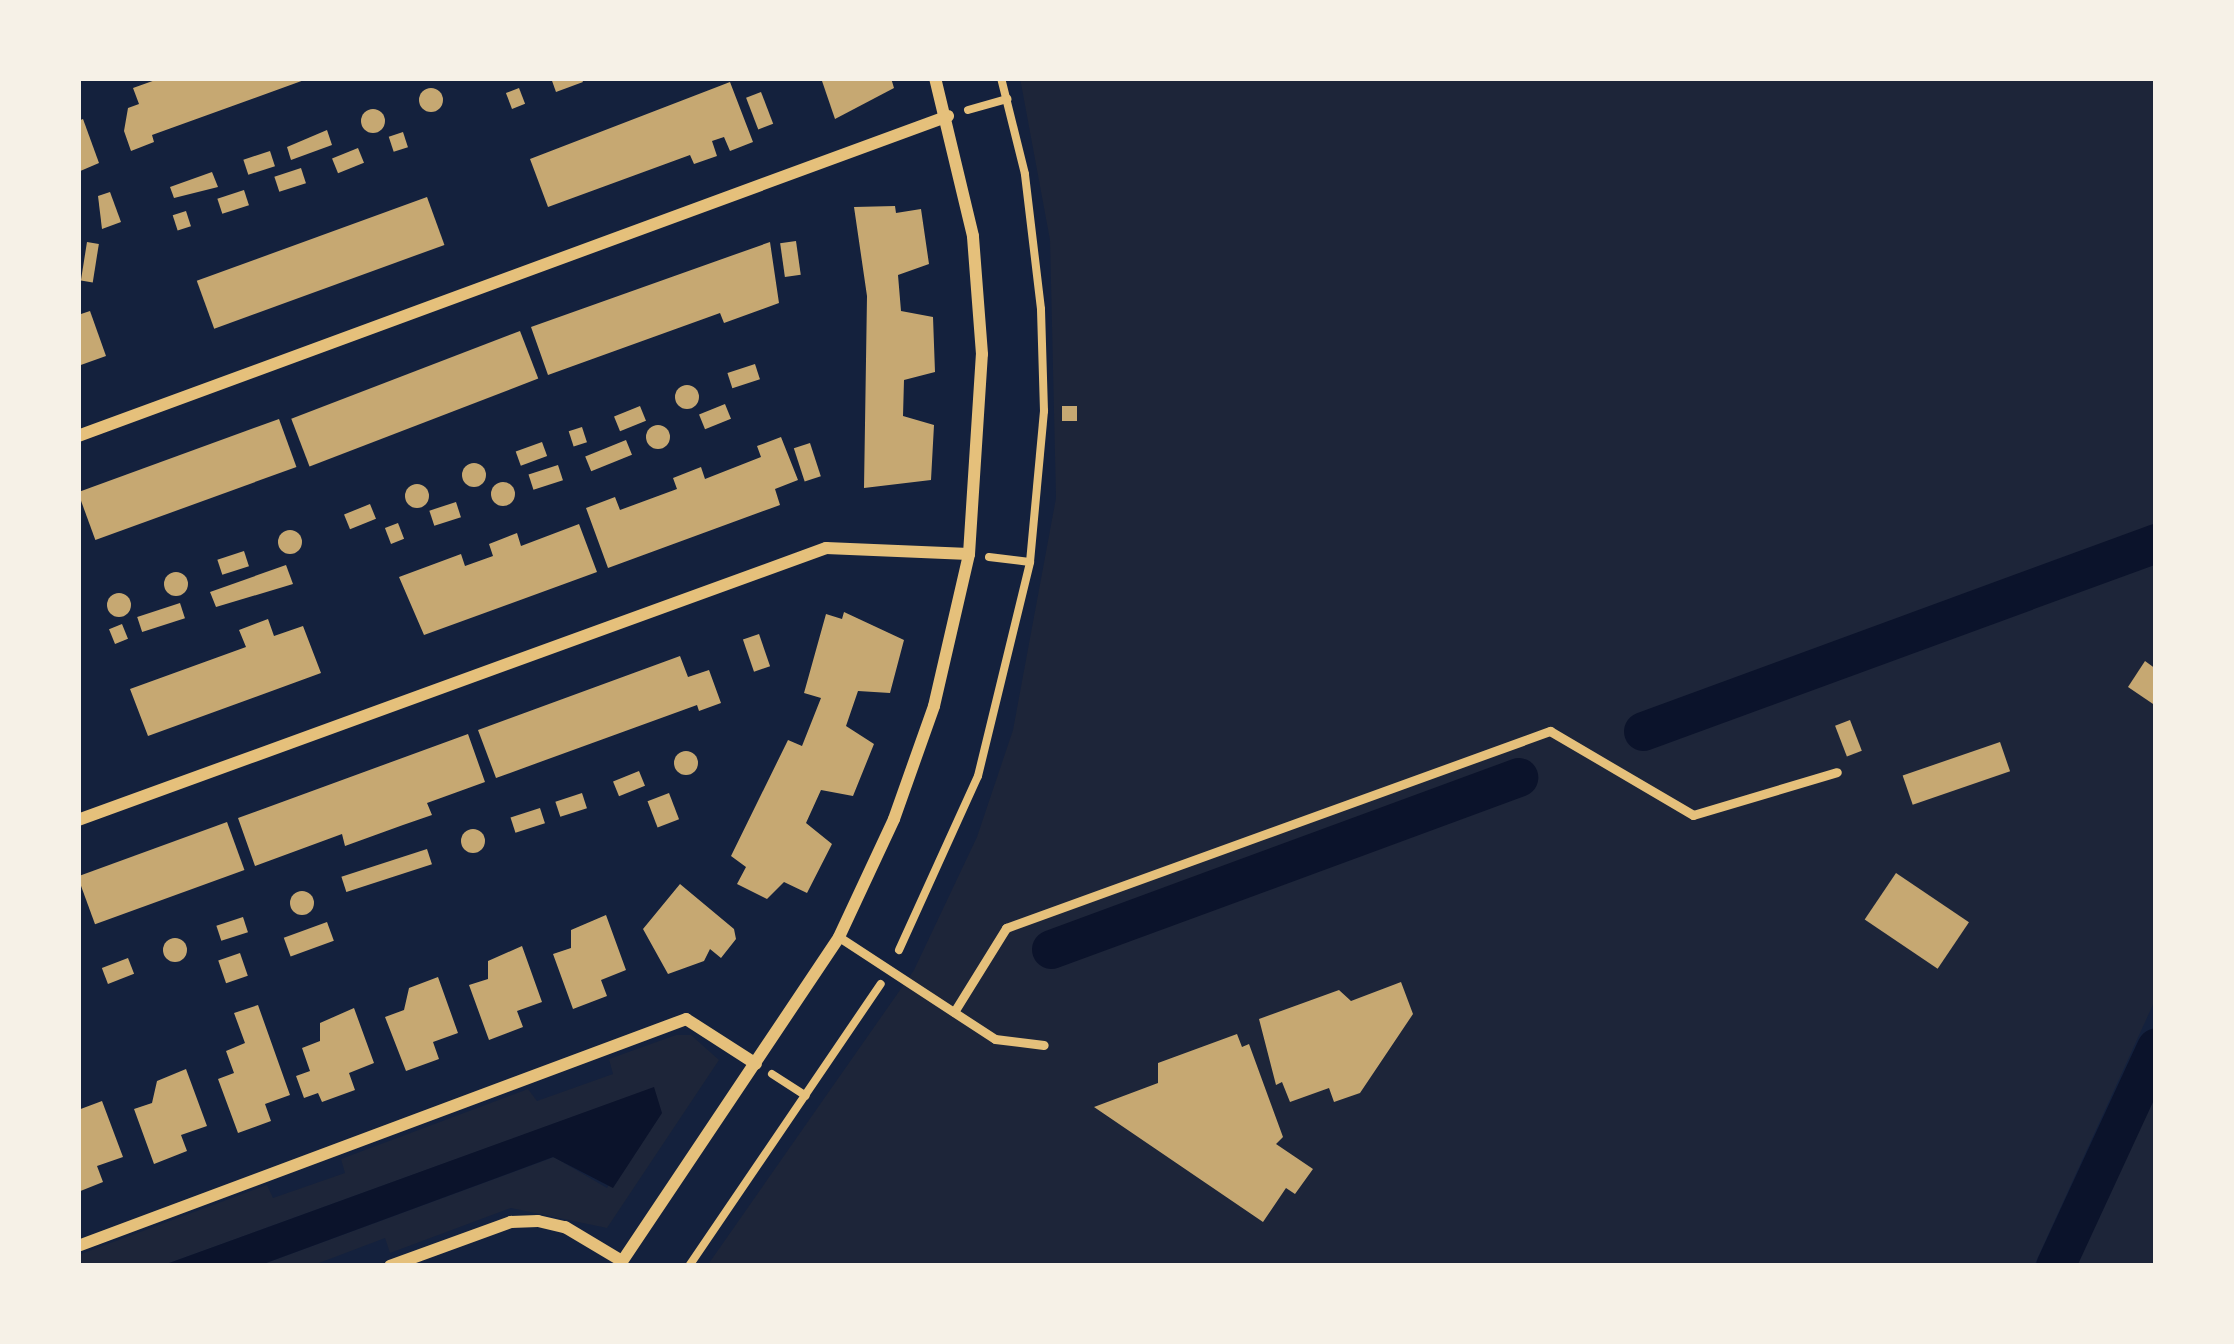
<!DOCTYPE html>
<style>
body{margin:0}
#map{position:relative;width:2234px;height:1344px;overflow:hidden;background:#14213d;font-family:"Public Sans",sans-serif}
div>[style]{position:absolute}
.green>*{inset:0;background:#1d2539}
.water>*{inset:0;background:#0b132b}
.canal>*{height:39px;margin:-19.5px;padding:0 19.5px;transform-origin:19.5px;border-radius:19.5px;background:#0b132b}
.building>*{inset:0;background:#c6a872;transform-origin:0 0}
.round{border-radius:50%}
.path>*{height:8px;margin:-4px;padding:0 4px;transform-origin:4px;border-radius:4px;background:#e5c07b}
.service>*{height:9px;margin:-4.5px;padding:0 4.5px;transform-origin:4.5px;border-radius:4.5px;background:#e5c07b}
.minor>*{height:12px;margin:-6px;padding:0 6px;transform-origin:6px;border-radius:6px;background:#e5c07b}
span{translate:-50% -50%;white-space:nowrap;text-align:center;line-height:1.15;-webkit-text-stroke:9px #f6f1e7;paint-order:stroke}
.frame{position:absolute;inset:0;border:81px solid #f6f1e7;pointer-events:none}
</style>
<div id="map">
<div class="green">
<div style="clip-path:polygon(1020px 78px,2156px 78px,2156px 998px,2034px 1266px,707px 1266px,914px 970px,977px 837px,1013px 730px,1056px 498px,1050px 240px)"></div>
<div style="clip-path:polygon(676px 1035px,691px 1035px,719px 1060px,607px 1228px,511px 1208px,390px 1253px,385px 1238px,311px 1266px,258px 1266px,554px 1157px,607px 1188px,653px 1088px,161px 1266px,78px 1266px,78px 1255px,267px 1185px,273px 1198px,345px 1173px,341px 1159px,528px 1089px,537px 1101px,613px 1074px,609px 1059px)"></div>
<div style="clip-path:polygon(2156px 1086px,2156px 1266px,2075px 1266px,2134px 1131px)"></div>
</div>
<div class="water">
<div style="clip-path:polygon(654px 1087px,662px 1113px,613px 1188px,553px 1157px,258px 1266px,161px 1266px)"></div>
</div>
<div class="canal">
<div style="left:1643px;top:731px;width:546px;rotate:-20.13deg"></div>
<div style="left:1051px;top:949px;width:498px;rotate:-20.2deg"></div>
<div style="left:2055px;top:1266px;width:241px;rotate:-65.2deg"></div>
</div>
<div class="building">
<div style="clip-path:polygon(161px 78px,307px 78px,307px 79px,152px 135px,154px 142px,131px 151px,124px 131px,128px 108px,139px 104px,133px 88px)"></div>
<div style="clip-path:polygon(551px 78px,581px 78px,583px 82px,556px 92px)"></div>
<div style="clip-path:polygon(821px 78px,891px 78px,894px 88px,835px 119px)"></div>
<div style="clip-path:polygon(730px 82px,753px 142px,730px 151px,724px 137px,712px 141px,717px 156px,694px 164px,690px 155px,548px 207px,530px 159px)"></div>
<div class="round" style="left:419px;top:88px;width:24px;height:24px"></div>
<div style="left:519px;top:88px;width:17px;height:14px;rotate:69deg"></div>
<div style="left:761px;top:92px;width:34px;height:16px;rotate:69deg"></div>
<div class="round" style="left:361px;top:109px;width:24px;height:24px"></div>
<div style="clip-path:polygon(83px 119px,99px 163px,78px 172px,78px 121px)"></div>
<div style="clip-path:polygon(327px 130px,332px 145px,291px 160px,287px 147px)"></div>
<div style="left:403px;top:132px;width:16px;height:15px;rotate:72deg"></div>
<div style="left:358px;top:148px;width:16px;height:28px;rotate:68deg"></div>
<div style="left:270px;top:151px;width:16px;height:28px;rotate:72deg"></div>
<div style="left:301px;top:168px;width:16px;height:28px;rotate:72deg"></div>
<div style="clip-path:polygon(212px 172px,218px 187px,174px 198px,170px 187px)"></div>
<div style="left:244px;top:190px;width:16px;height:28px;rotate:72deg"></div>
<div style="clip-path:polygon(110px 192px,121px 222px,102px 229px,98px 196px)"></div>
<div style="left:427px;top:197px;width:51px;height:245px;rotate:70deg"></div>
<div style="clip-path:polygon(895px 206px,896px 213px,921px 209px,929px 264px,898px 275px,901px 311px,933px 317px,935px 372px,904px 380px,903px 416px,934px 425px,931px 480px,864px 488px,867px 296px,854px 207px)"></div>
<div style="left:186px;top:211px;width:16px;height:14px;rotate:72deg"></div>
<div style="left:796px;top:241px;width:34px;height:16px;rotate:82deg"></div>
<div style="left:87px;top:242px;width:12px;height:39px;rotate:9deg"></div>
<div style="clip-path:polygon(770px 242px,779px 303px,724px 323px,720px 313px,548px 375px,531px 327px)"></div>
<div style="clip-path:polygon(90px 311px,106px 356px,78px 366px,78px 315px)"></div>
<div style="left:520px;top:331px;width:51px;height:245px;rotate:69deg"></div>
<div style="left:755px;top:364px;width:16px;height:29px;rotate:72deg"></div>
<div class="round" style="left:675px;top:385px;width:24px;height:24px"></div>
<div style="left:725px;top:404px;width:16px;height:28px;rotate:68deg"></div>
<div style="left:640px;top:406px;width:16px;height:28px;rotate:68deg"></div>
<div style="left:1062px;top:406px;width:15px;height:15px"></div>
<div style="left:279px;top:419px;width:51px;height:214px;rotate:70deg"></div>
<div class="round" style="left:646px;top:425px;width:24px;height:24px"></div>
<div style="left:582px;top:427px;width:16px;height:14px;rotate:72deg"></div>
<div style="clip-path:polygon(781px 437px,798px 480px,775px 489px,780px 505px,608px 568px,586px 508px,615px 497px,620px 510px,677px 489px,673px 478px,701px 467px,705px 479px,761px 457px,757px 446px)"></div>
<div style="left:626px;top:440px;width:16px;height:44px;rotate:68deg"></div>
<div style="left:542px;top:442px;width:15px;height:28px;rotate:70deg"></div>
<div style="left:810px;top:443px;width:35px;height:17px;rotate:72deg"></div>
<div class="round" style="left:462px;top:463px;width:24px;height:24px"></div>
<div style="left:558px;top:465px;width:16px;height:31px;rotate:72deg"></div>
<div class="round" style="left:491px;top:482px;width:24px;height:24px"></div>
<div class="round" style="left:405px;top:484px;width:24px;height:24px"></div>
<div style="left:456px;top:502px;width:16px;height:28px;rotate:72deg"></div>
<div style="left:370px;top:504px;width:16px;height:28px;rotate:68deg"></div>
<div style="left:398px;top:523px;width:17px;height:14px;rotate:69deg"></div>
<div style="clip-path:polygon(579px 524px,597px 572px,424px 635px,399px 577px,461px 554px,465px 566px,493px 556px,489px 544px,517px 533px,521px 546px)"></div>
<div class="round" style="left:278px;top:530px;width:24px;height:24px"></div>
<div style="left:244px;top:551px;width:16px;height:28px;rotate:72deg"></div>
<div style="clip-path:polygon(286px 565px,293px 584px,216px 607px,210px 592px)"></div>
<div class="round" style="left:164px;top:572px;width:24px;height:24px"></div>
<div class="round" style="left:107px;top:593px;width:24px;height:24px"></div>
<div style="left:180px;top:603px;width:16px;height:45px;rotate:72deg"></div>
<div style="clip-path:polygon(844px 612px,904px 640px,890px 693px,858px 691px,846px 726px,874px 744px,853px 796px,821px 790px,806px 823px,832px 844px,807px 893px,784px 882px,767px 899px,737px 884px,746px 867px,731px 856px,788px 740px,802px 746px,821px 698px,804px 693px,826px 614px,842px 619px)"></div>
<div style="clip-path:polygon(268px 619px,274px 636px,303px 626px,321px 673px,148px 736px,130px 689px,246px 647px,239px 630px)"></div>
<div style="left:122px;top:624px;width:16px;height:14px;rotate:68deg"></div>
<div style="left:759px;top:634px;width:34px;height:17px;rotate:71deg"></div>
<div style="clip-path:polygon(680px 656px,688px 677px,709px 670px,721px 703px,699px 711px,697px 705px,496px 778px,478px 730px)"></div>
<div style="clip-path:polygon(2145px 661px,2156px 669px,2156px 706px,2128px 687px)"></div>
<div style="left:1850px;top:720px;width:33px;height:16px;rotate:69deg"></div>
<div style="clip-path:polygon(468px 734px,485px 782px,427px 803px,432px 815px,403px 825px,345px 846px,342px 834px,255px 866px,238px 818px)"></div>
<div style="left:2000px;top:742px;width:31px;height:103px;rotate:71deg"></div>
<div class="round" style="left:674px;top:751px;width:24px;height:24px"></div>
<div style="left:639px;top:771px;width:16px;height:28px;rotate:68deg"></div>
<div style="left:582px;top:793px;width:16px;height:28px;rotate:72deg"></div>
<div style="left:669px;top:793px;width:28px;height:23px;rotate:69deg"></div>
<div style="left:540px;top:808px;width:16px;height:31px;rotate:72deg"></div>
<div style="left:227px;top:822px;width:51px;height:159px;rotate:70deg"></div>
<div class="round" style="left:461px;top:829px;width:24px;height:24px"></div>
<div style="left:427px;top:849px;width:16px;height:90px;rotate:72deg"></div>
<div style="left:1896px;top:873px;width:88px;height:56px;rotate:34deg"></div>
<div style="clip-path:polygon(680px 884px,734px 929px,736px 939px,721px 958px,710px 949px,704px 961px,668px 974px,643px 929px)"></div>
<div class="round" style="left:290px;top:891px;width:24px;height:24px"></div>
<div style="clip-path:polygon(606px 915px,626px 970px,601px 980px,607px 996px,573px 1009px,553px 954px,571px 948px,571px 930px)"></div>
<div style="left:243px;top:917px;width:16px;height:28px;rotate:72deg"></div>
<div style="left:327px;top:922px;width:20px;height:46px;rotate:70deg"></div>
<div class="round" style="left:163px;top:938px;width:24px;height:24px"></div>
<div style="clip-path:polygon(522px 946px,542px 1002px,517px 1011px,523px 1027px,489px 1040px,469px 985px,488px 979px,488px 961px)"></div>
<div style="left:240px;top:953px;width:24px;height:23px;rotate:71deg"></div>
<div style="left:128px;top:958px;width:17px;height:28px;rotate:69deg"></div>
<div style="clip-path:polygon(438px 977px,458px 1033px,433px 1042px,439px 1059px,406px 1071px,385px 1017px,404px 1010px,409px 988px)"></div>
<div style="clip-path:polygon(1401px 982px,1413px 1014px,1360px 1093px,1334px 1102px,1329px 1088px,1290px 1102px,1282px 1082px,1276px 1085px,1259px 1019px,1339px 990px,1351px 1001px)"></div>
<div style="clip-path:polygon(258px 1005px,290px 1095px,265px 1104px,271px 1121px,238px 1133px,218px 1079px,234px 1073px,226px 1051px,245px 1043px,234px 1013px)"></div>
<div style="clip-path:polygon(354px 1008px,374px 1063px,349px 1073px,355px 1090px,322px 1102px,318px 1093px,304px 1098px,296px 1076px,310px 1071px,302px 1048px,320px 1041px,320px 1023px)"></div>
<div style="clip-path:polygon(1237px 1034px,1242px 1047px,1249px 1044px,1283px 1137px,1276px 1144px,1313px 1169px,1295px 1194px,1286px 1188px,1263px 1222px,1094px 1107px,1158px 1083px,1158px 1063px)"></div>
<div style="clip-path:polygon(186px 1069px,207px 1126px,181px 1135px,187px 1151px,154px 1164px,134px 1109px,152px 1103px,157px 1081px)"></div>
<div style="clip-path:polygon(102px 1101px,123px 1157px,97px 1166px,103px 1182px,78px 1192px,78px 1110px)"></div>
</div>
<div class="path">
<div style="left:968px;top:110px;width:41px;rotate:-15.8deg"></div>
<div style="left:989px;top:557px;width:41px;rotate:7deg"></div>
<div style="left:899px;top:950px;width:191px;rotate:-65.6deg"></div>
<div style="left:978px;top:776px;width:220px;rotate:-76.3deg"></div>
<div style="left:1030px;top:562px;width:152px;rotate:-84.7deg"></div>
<div style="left:1044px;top:411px;width:102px;rotate:-91.7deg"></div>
<div style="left:1041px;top:309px;width:136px;rotate:-96.8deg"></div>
<div style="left:1025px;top:174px;width:99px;rotate:-104deg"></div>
<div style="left:772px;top:1074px;width:40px;rotate:32.9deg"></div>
<div style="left:689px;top:1266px;width:341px;rotate:-55.8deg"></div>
</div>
<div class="service">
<div style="left:839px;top:937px;width:186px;rotate:33.2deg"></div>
<div style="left:995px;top:1039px;width:49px;rotate:7deg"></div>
<div style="left:954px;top:1012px;width:99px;rotate:-58.2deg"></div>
<div style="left:1006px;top:928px;width:579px;rotate:-19.91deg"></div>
<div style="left:1550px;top:731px;width:166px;rotate:30.4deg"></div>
<div style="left:1693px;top:815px;width:150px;rotate:-16.6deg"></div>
</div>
<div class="minor">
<div style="left:78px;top:436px;width:927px;rotate:-20.19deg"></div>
<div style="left:78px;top:820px;width:796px;rotate:-19.98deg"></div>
<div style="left:826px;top:548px;width:143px;rotate:2.4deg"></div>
<div style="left:78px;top:1246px;width:649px;rotate:-20.47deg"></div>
<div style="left:686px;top:1019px;width:83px;rotate:32.7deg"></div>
<div style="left:390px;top:1266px;width:129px;rotate:-20deg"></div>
<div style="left:511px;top:1222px;width:27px;rotate:-2deg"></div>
<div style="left:538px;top:1221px;width:28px;rotate:13deg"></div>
<div style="left:565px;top:1227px;width:66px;rotate:30.8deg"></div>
<div style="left:619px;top:1266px;width:396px;rotate:-56.2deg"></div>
<div style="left:839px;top:937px;width:130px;rotate:-65deg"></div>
<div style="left:894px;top:819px;width:120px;rotate:-70.5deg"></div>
<div style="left:934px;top:706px;width:156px;rotate:-77deg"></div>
<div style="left:969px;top:554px;width:200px;rotate:-86.3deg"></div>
<div style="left:982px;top:354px;width:118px;rotate:-94.4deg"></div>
<div style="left:973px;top:236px;width:163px;rotate:-103.5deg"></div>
</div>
<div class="frame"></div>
</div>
